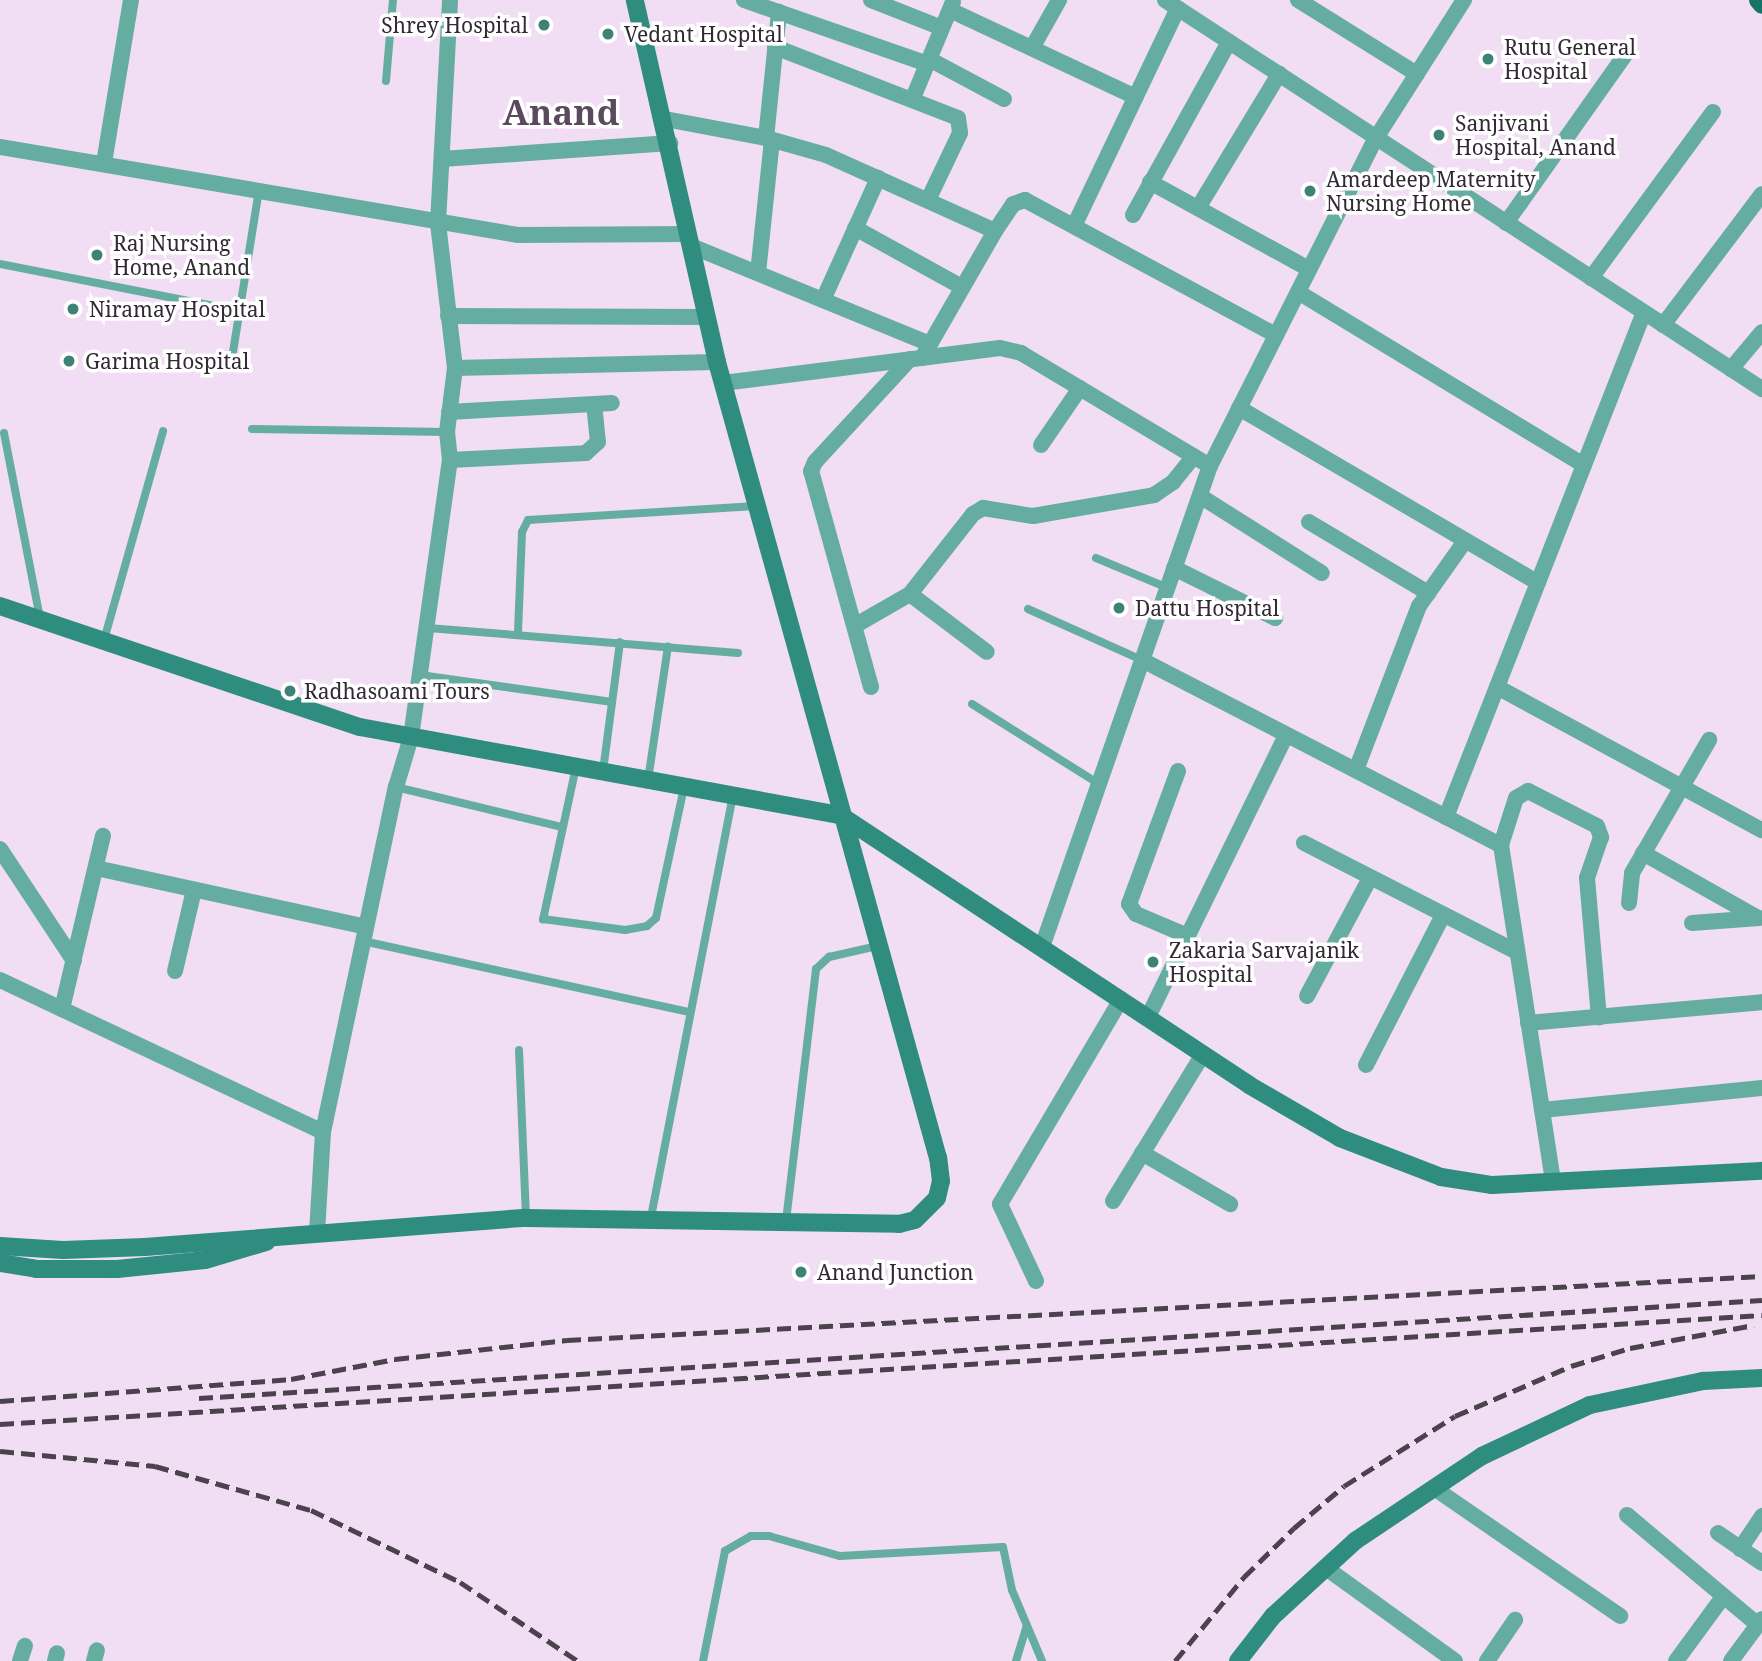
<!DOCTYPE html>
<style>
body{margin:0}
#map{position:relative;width:1762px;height:1661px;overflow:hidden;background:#f1ddf4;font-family:"Noto Serif",serif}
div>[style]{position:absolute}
.lane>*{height:8px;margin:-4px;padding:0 4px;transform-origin:4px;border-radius:4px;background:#66ada1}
.street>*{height:16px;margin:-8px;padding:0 8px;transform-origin:8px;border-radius:8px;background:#66ada1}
.secondary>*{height:18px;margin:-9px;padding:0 9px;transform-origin:9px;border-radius:9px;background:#2e8d7f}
.primary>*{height:18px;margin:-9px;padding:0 9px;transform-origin:9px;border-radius:9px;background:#157367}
.rail>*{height:5px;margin-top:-2.5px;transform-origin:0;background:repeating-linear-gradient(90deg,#4b424d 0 14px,transparent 0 21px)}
.dots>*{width:19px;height:19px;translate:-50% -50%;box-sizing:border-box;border:4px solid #fff;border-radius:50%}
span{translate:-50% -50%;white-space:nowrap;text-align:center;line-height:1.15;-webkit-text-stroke:7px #fff;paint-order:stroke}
.poi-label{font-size:21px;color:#322a33}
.right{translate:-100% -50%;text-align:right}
.left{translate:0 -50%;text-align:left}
.town-label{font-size:35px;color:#5b4a5e;font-weight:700}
</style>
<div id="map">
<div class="lane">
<div style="left:386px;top:81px;width:81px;rotate:-85.1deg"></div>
<div style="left:0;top:264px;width:244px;rotate:11.1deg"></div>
<div style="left:233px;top:352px;width:165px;rotate:-80.9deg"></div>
<div style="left:252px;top:429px;width:195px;rotate:0.9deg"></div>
<div style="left:4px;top:433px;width:189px;rotate:79deg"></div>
<div style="left:1096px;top:558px;width:78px;rotate:22.6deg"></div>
<div style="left:1028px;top:609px;width:125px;rotate:24.1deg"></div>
<div style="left:428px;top:628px;width:311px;rotate:4.6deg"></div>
<div style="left:518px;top:632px;width:100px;rotate:-87.7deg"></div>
<div style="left:522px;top:532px;width:13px;rotate:-63deg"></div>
<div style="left:528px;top:520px;width:228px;rotate:-3.5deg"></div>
<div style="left:104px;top:640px;width:217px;rotate:-74.2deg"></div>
<div style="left:420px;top:675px;width:194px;rotate:8deg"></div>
<div style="left:972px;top:704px;width:150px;rotate:32.2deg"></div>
<div style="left:576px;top:767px;width:156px;rotate:102.2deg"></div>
<div style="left:543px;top:919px;width:83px;rotate:7.6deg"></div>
<div style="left:625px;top:930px;width:22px;rotate:-10deg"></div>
<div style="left:647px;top:926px;width:12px;rotate:-42deg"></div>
<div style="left:656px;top:918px;width:134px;rotate:-77.9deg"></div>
<div style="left:603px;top:771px;width:130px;rotate:-82.5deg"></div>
<div style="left:648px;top:780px;width:135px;rotate:-81.5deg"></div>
<div style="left:396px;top:787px;width:170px;rotate:13.6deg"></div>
<div style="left:363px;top:941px;width:333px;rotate:12.3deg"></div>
<div style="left:519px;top:1050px;width:168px;rotate:87.6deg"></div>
<div style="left:651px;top:1217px;width:429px;rotate:-79deg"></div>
<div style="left:786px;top:1221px;width:254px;rotate:-83.2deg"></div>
<div style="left:816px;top:969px;width:18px;rotate:-43deg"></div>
<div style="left:829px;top:957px;width:49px;rotate:-12.9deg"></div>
<div style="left:703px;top:1661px;width:112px;rotate:-78.7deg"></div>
<div style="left:725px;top:1551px;width:30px;rotate:-30deg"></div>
<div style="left:751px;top:1536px;width:18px"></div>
<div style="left:769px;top:1536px;width:74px;rotate:15.7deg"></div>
<div style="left:840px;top:1556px;width:163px;rotate:-3.2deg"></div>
<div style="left:1003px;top:1547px;width:44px;rotate:78.2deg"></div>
<div style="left:1012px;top:1590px;width:77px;rotate:67.1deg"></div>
<div style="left:1016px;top:1661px;width:37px;rotate:-73deg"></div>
</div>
<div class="street">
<div style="left:744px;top:0;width:195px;rotate:19.2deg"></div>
<div style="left:871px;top:0;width:76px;rotate:21.5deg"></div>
<div style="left:1165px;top:0;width:713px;rotate:33.09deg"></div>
<div style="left:1298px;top:0;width:140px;rotate:31.9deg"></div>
<div style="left:950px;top:10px;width:205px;rotate:25.1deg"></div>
<div style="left:775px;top:47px;width:196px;rotate:21.2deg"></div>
<div style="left:958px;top:118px;width:15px;rotate:82deg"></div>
<div style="left:960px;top:133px;width:74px;rotate:115.5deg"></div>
<div style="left:1032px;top:48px;width:55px;rotate:-60.6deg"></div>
<div style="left:929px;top:59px;width:85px;rotate:28.1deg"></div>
<div style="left:913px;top:98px;width:104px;rotate:-67.4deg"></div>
<div style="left:665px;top:119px;width:103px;rotate:10.7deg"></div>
<div style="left:766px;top:138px;width:62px;rotate:15.8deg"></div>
<div style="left:826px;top:155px;width:185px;rotate:24.2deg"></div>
<div style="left:766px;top:138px;width:127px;rotate:-84.1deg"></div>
<div style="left:0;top:147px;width:525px;rotate:9.64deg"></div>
<div style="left:518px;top:235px;width:170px;rotate:-0.3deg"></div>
<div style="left:442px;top:159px;width:229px;rotate:-4deg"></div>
<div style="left:104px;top:163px;width:165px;rotate:-80.6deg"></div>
<div style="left:1150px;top:182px;width:181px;rotate:28.7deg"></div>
<div style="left:1198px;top:208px;width:157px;rotate:-58.8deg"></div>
<div style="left:1133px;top:215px;width:198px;rotate:-61deg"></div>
<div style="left:1506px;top:223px;width:213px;rotate:-54.7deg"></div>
<div style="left:1075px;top:224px;width:239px;rotate:-64.5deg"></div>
<div style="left:855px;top:228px;width:122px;rotate:28.9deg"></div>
<div style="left:691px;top:246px;width:258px;rotate:22.3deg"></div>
<div style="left:758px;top:273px;width:134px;rotate:-84deg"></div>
<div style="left:1591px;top:278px;width:206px;rotate:-53.7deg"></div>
<div style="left:1298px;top:292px;width:334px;rotate:31.2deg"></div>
<div style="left:823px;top:300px;width:134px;rotate:-65.7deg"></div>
<div style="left:448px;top:316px;width:259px;rotate:0.2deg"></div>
<div style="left:1663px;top:325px;width:164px;rotate:-52.9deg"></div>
<div style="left:922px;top:358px;width:146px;rotate:-60.1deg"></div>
<div style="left:995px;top:231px;width:32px;rotate:-56deg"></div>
<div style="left:1013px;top:204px;width:13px;rotate:-18deg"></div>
<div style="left:1025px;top:200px;width:285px;rotate:28.3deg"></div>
<div style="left:455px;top:368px;width:262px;rotate:-1.3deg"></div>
<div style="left:1731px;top:369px;width:48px;rotate:-50deg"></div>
<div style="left:723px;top:383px;width:279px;rotate:-7.2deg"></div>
<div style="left:1000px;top:348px;width:22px;rotate:13deg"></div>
<div style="left:1021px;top:353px;width:220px;rotate:30.9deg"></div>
<div style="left:1239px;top:408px;width:346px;rotate:30.3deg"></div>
<div style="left:449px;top:412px;width:163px;rotate:-3.2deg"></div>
<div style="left:1041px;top:445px;width:69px;rotate:-55.6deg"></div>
<div style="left:450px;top:460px;width:136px;rotate:-2.9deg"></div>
<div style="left:586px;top:453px;width:16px;rotate:-43deg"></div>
<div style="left:598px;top:442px;width:38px;rotate:-96deg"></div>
<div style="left:1200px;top:496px;width:144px;rotate:32.3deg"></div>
<div style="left:1309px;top:522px;width:139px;rotate:30.8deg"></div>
<div style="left:1174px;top:568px;width:113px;rotate:26.3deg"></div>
<div style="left:910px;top:594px;width:96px;rotate:37deg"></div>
<div style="left:856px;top:625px;width:62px;rotate:-29.9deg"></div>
<div style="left:910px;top:594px;width:102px;rotate:-51.8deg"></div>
<div style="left:973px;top:514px;width:12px;rotate:-31deg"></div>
<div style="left:983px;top:508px;width:51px;rotate:9.1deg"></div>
<div style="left:1033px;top:516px;width:123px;rotate:-9.8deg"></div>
<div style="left:1154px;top:495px;width:23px;rotate:-34deg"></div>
<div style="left:1173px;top:482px;width:33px;rotate:-51deg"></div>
<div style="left:1142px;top:660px;width:404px;rotate:27.3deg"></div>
<div style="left:1501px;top:845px;width:341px;rotate:81.2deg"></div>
<div style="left:871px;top:687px;width:224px;rotate:-105.5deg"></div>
<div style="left:811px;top:471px;width:10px;rotate:-66deg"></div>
<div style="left:815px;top:462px;width:140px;rotate:-47.3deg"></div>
<div style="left:1497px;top:687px;width:301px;rotate:28.4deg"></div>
<div style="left:1356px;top:770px;width:176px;rotate:-69deg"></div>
<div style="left:1419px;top:606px;width:80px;rotate:-54.7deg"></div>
<div style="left:1178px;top:771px;width:142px;rotate:110.2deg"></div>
<div style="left:1129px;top:904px;width:12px;rotate:55deg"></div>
<div style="left:1136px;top:914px;width:56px;rotate:22.9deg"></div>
<div style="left:1446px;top:817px;width:542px;rotate:-68.59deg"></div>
<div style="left:1304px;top:843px;width:239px;rotate:27.1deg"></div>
<div style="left:1501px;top:845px;width:49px;rotate:-72.3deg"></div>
<div style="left:1516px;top:798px;width:14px;rotate:-30deg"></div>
<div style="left:1528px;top:791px;width:77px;rotate:26.9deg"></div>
<div style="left:1597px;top:826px;width:12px;rotate:70deg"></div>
<div style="left:1601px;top:837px;width:43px;rotate:108.9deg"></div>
<div style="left:1587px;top:878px;width:140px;rotate:85.1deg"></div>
<div style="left:0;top:849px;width:134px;rotate:56.5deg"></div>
<div style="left:1643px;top:853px;width:132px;rotate:29.5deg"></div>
<div style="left:96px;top:868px;width:276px;rotate:12.3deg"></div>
<div style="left:1629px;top:903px;width:30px;rotate:-84deg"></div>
<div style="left:1632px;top:873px;width:154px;rotate:-59.9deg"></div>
<div style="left:1692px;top:923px;width:67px;rotate:-4.3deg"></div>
<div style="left:1042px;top:947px;width:509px;rotate:-70.75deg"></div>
<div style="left:1210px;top:466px;width:368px;rotate:-63.2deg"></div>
<div style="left:1376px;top:138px;width:164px;rotate:-57.5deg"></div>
<div style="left:175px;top:971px;width:83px;rotate:-76.8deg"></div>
<div style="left:0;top:980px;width:357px;rotate:25.2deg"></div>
<div style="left:1307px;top:996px;width:134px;rotate:-61.9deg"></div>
<div style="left:62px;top:1009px;width:178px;rotate:-76.7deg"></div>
<div style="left:1148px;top:1017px;width:314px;rotate:-63.9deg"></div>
<div style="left:1528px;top:1023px;width:235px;rotate:-5.1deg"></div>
<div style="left:1366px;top:1065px;width:169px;rotate:-62.8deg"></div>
<div style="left:1542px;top:1110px;width:221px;rotate:-5.7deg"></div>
<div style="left:1142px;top:1153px;width:102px;rotate:30.1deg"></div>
<div style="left:1113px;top:1201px;width:172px;rotate:-58.5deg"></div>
<div style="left:317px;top:1233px;width:101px;rotate:-86.6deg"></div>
<div style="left:323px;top:1132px;width:353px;rotate:-78.1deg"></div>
<div style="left:396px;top:787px;width:52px;rotate:-73.3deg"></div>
<div style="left:411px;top:737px;width:280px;rotate:-82deg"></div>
<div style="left:450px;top:460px;width:28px;rotate:-96deg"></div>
<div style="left:447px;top:432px;width:64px;rotate:-82.9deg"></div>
<div style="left:455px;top:368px;width:146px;rotate:-96.7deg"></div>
<div style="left:438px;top:223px;width:223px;rotate:-86.9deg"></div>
<div style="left:1036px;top:1281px;width:85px;rotate:-115.1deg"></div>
<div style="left:1000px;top:1204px;width:238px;rotate:-59.4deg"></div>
<div style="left:1434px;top:1488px;width:226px;rotate:34.5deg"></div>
<div style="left:1627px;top:1515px;width:171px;rotate:40deg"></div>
<div style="left:1718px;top:1533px;width:53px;rotate:34.3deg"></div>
<div style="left:1740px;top:1549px;width:40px;rotate:-56deg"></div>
<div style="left:1326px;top:1568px;width:159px;rotate:35.8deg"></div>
<div style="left:20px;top:1661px;width:16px;rotate:-72deg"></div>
<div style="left:55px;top:1661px;width:8px;rotate:-76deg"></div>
<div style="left:94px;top:1661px;width:11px;rotate:-75deg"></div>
<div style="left:1487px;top:1661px;width:50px;rotate:-55.7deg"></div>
<div style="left:1676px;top:1661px;width:79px;rotate:-53.7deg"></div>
<div style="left:1731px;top:1661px;width:52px;rotate:-53.6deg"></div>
</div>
<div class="secondary">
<div style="left:0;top:606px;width:380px;rotate:18.6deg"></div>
<div style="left:360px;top:727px;width:488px;rotate:10.4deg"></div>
<div style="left:840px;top:815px;width:490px;rotate:33.4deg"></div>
<div style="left:1249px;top:1085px;width:105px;rotate:30.2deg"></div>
<div style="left:1340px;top:1138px;width:108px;rotate:21.1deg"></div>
<div style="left:1441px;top:1177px;width:52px;rotate:8.9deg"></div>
<div style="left:1492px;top:1185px;width:270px;rotate:-3deg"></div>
<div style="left:0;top:1246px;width:63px;rotate:3.6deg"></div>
<div style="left:63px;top:1250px;width:82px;rotate:-2.1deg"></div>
<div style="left:145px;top:1247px;width:382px;rotate:-4.4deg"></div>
<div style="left:526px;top:1218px;width:373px;rotate:0.9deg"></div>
<div style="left:899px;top:1224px;width:16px;rotate:-14deg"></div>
<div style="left:915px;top:1220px;width:31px;rotate:-45deg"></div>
<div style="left:937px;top:1198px;width:17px;rotate:-77deg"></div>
<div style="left:941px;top:1181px;width:23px;rotate:-97deg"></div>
<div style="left:938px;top:1158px;width:826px;rotate:-105.52deg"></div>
<div style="left:717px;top:362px;width:371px;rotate:-102.8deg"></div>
<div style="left:0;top:1263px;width:36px;rotate:9deg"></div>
<div style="left:36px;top:1269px;width:81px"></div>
<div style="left:117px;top:1269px;width:88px;rotate:-5.8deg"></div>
<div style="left:205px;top:1260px;width:64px;rotate:-16.4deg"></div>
<div style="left:1238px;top:1661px;width:57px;rotate:-52.1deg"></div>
<div style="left:1273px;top:1616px;width:111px;rotate:-42.4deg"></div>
<div style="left:1355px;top:1541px;width:153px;rotate:-33.8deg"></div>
<div style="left:1482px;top:1456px;width:119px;rotate:-25.3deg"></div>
<div style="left:1590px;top:1405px;width:116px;rotate:-12deg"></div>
<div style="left:1703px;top:1381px;width:59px;rotate:-2.9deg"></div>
</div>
<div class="primary">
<div style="left:1758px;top:0;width:6px;rotate:51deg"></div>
</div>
<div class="rail">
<div style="left:199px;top:1398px;width:1566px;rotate:-3.59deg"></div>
<div style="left:0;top:1401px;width:292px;rotate:-4.3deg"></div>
<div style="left:291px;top:1379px;width:106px;rotate:-10.9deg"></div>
<div style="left:395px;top:1359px;width:173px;rotate:-6.3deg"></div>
<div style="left:567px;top:1340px;width:1197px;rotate:-3.07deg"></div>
<div style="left:0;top:1424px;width:1765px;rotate:-3.54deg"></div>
<div style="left:0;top:1451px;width:156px;rotate:5.5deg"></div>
<div style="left:155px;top:1466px;width:162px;rotate:15.8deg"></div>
<div style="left:311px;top:1510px;width:165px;rotate:25.8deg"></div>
<div style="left:460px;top:1582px;width:142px;rotate:33.8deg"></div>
<div style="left:1175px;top:1661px;width:109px;rotate:-50.6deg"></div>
<div style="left:1244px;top:1577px;width:70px;rotate:-44.4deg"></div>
<div style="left:1294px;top:1528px;width:65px;rotate:-40deg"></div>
<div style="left:1344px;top:1486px;width:131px;rotate:-32.2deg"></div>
<div style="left:1455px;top:1416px;width:126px;rotate:-23.3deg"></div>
<div style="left:1571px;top:1366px;width:62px;rotate:-17deg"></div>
<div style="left:1630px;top:1348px;width:126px;rotate:-10.5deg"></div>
</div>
<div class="dots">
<div style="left:544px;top:25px;background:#3e8277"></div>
<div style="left:608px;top:34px;background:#3e8277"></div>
<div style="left:1488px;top:59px;background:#3e8277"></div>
<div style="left:1439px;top:135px;background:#3e8277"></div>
<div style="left:1310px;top:191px;background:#3e8277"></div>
<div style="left:97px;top:255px;background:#3e8277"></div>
<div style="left:73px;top:309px;background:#3e8277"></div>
<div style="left:69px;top:361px;background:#3e8277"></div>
<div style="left:1119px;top:608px;background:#3e8277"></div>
<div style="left:290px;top:691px;background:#3e8277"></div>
<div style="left:1153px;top:962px;background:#3e8277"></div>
<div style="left:801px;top:1272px;background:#3e8277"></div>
</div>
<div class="poi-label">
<span class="right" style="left:528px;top:25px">Shrey Hospital</span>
<span class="left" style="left:624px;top:34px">Vedant Hospital</span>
<span class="left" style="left:1504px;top:59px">Rutu General<br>Hospital</span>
<span class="left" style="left:1455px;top:135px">Sanjivani<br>Hospital, Anand</span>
<span class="left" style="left:1326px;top:191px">Amardeep Maternity<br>Nursing Home</span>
<span class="left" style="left:113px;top:255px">Raj Nursing<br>Home, Anand</span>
<span class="left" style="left:89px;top:309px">Niramay Hospital</span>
<span class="left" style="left:85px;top:361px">Garima Hospital</span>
<span class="left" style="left:1135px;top:608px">Dattu Hospital</span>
<span class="left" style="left:304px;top:691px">Radhasoami Tours</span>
<span class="left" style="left:1169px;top:962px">Zakaria Sarvajanik<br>Hospital</span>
<span class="left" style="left:817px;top:1272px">Anand Junction</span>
</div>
<div class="town-label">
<span style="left:561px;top:112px">Anand</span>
</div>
</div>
